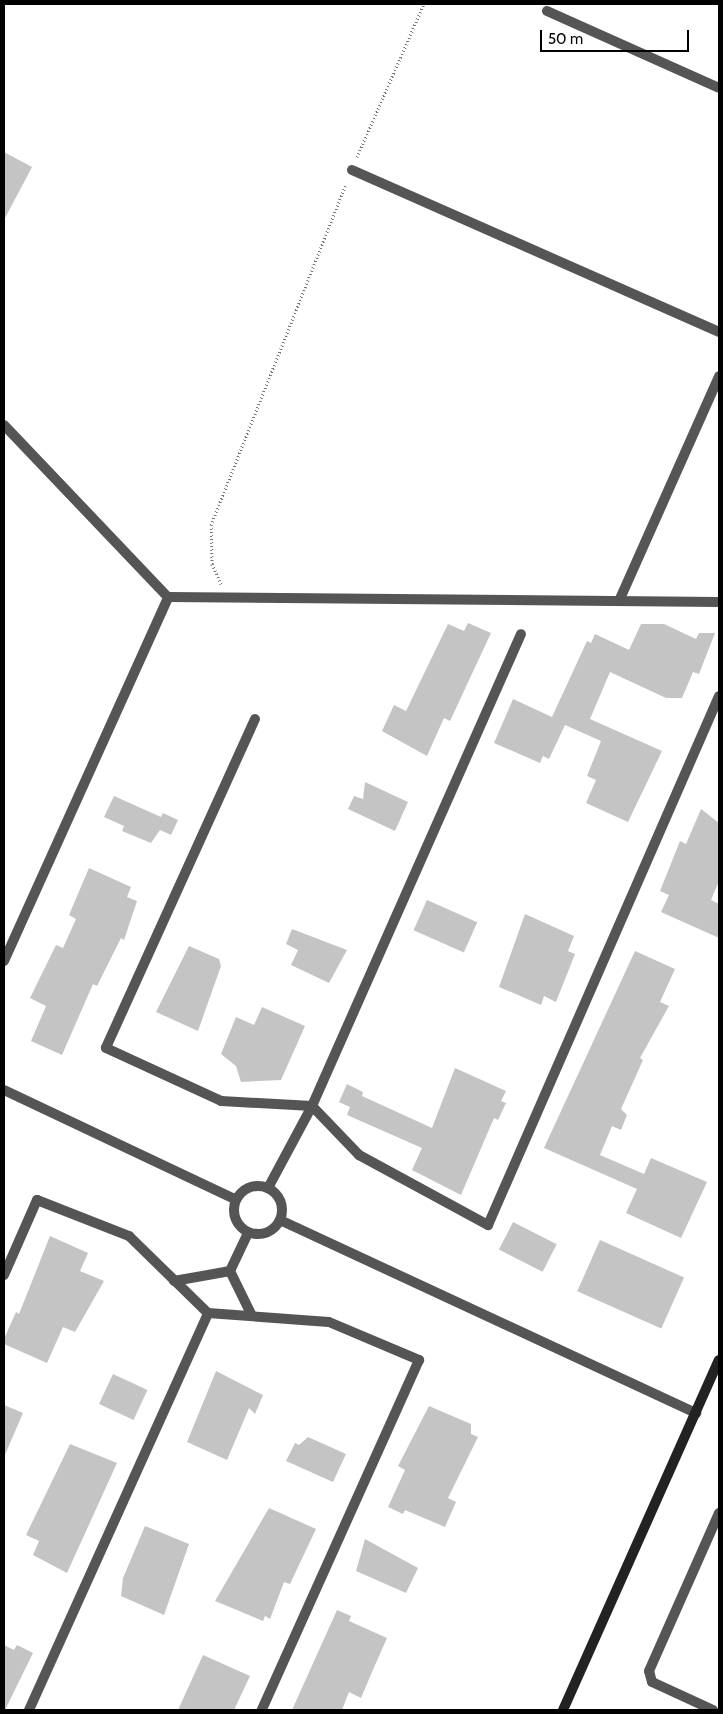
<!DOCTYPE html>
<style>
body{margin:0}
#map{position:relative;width:723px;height:1714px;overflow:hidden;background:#fff;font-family:Cabin,sans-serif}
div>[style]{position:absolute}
.building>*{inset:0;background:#c4c4c4;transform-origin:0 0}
.path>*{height:3px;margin-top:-1.5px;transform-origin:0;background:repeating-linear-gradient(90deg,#777 0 1px,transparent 0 3.5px)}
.street>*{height:10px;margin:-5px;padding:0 5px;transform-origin:5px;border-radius:5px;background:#555}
.street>.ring{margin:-5px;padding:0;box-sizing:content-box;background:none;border:10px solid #555;border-radius:50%}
.secondary>*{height:10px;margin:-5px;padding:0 5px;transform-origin:5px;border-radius:5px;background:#222}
span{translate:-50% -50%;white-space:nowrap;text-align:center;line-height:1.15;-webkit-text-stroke:4px #fff;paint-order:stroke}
.frame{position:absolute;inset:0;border:5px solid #000;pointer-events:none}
.scale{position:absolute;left:540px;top:30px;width:149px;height:22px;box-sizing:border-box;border:2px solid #000;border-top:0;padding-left:6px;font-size:15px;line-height:18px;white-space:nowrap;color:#000;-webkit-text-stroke:4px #fff;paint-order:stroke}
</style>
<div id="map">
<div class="building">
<div style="clip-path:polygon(4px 152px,32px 167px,4px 220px)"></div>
<div style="clip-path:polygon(468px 623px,491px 633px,450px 721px,444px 718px,427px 756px,382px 731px,394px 705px,406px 711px,448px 624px,464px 631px)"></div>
<div style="clip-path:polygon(641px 624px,664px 624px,696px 639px,699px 633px,715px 633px,699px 674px,693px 672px,682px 698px,666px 698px,610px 672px,590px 719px,662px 751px,628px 822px,586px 803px,596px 780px,587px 776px,601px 741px,565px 725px,549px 759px,543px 756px,540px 763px,494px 743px,513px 699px,552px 717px,587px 641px,591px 643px,595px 634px,629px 650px)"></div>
<div style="clip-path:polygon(365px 782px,408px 802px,395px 831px,348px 809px,354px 796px,363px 799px)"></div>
<div style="clip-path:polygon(114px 796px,161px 817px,163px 813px,178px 820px,171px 835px,160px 830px,151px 843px,122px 831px,124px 826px,104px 817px)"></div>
<div style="clip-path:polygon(701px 809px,719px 823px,719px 881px,711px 900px,719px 904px,719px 938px,661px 912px,669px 895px,660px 891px,680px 841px,686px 844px)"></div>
<div style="clip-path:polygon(89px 868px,131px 887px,127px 897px,137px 901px,124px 940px,121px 938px,97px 986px,93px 984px,62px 1055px,31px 1041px,46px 1006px,30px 998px,56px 945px,63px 948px,76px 919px,69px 915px)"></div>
<div style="left:427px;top:900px;width:55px;height:33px;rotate:24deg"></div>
<div style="clip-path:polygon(525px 914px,574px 936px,568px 951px,575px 954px,556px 1002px,544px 996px,541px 1005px,499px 987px)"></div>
<div style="clip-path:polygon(292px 929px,347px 950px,329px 983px,291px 965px,298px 950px,286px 944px)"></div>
<div style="clip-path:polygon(189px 946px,219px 959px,221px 966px,198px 1031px,156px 1012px)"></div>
<div style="clip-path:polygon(635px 951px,675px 969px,660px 1002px,669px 1006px,640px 1058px,643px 1060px,621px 1109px,627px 1115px,621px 1130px,612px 1126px,600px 1155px,644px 1174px,651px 1158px,707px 1182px,681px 1238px,626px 1213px,637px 1189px,544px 1148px)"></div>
<div style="clip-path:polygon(262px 1007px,305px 1026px,281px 1080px,241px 1082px,236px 1066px,221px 1054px,236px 1017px,254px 1025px)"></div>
<div style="clip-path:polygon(455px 1068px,506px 1091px,501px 1101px,506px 1103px,498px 1120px,494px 1118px,461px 1195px,412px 1170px,422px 1148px,347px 1115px,350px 1107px,339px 1102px,347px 1084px,363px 1092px,362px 1096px,432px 1128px)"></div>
<div style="left:513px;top:1222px;width:49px;height:31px;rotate:27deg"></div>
<div style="clip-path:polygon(50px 1236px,88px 1253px,80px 1271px,104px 1281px,75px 1332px,63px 1327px,47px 1363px,4px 1344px,4px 1339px,16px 1312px,19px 1314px)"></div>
<div style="left:600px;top:1240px;width:92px;height:56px;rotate:24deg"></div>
<div style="clip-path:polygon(216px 1371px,263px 1395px,255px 1414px,249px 1408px,227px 1460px,187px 1442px)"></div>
<div style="left:113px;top:1374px;width:38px;height:33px;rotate:25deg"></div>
<div style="clip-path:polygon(4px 1405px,23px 1413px,4px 1457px)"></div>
<div style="clip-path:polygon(429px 1406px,471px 1424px,471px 1434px,478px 1437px,448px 1498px,456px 1502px,445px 1527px,405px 1510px,403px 1514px,388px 1507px,405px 1470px,398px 1466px)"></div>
<div style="clip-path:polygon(308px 1437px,346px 1454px,333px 1482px,286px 1461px,295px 1443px,299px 1445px)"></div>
<div style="clip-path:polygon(70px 1444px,117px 1463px,67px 1573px,33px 1555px,39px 1541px,26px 1535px)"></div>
<div style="clip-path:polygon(269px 1508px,316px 1529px,290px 1584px,284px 1582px,270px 1619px,265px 1616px,263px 1621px,215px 1601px)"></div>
<div style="clip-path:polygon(145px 1526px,189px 1544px,164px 1615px,121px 1596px,123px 1578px)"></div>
<div style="clip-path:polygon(365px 1539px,418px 1568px,406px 1593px,356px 1571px)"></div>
<div style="clip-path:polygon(337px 1610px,351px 1616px,349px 1621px,387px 1638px,372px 1672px,361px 1698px,349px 1692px,342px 1710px,292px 1710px)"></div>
<div style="clip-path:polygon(4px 1645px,14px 1650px,17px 1645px,33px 1653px,5px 1710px)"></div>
<div style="clip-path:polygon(203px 1655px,250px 1676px,234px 1710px,178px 1710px)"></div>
</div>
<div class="path">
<div style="left:357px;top:157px;width:167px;rotate:-66.4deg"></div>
<div style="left:221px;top:584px;width:22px;rotate:-114deg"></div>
<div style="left:212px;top:564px;width:39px;rotate:-91deg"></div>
<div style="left:211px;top:525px;width:367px;rotate:-68.4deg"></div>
</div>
<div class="street">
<div style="left:547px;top:11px;width:188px;rotate:24.1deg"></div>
<div style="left:352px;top:170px;width:401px;rotate:23.8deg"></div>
<div style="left:4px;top:425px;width:238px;rotate:46.4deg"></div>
<div style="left:168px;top:597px;width:551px;rotate:0.52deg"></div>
<div style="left:619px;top:601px;width:246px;rotate:-66deg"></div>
<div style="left:255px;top:719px;width:361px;rotate:114.4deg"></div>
<div style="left:106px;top:1048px;width:127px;rotate:24.7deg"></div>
<div style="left:221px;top:1101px;width:91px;rotate:3.1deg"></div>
<div style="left:312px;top:1106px;width:68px;rotate:46.2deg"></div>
<div style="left:359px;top:1155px;width:147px;rotate:28.5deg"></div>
<div style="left:488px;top:1225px;width:577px;rotate:-66.41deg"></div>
<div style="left:4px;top:961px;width:399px;rotate:-65.7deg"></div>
<div style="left:4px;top:1090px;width:255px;rotate:25.3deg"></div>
<div class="ring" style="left:234px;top:1186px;width:38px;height:38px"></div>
<div style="left:268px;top:1188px;width:93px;rotate:-61.8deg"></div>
<div style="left:312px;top:1106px;width:516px;rotate:-66.12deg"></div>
<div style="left:280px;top:1220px;width:459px;rotate:24.9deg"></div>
<div style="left:230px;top:1271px;width:50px;rotate:63.9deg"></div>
<div style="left:230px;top:1271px;width:42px;rotate:-64.7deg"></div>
<div style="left:4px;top:1275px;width:82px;rotate:-66.3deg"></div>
<div style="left:37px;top:1200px;width:99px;rotate:21.4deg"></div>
<div style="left:129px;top:1236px;width:110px;rotate:44.3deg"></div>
<div style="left:208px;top:1313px;width:121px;rotate:4.3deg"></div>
<div style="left:329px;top:1322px;width:98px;rotate:22.9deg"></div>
<div style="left:419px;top:1360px;width:384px;rotate:114.2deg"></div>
<div style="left:174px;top:1281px;width:57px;rotate:-10.1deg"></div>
<div style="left:29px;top:1710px;width:435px;rotate:-65.7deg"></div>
<div style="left:713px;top:1710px;width:67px;rotate:-155.3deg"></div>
<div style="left:652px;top:1682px;width:11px;rotate:-105deg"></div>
<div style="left:649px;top:1671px;width:173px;rotate:-66.1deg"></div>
</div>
<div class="secondary">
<div style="left:563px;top:1710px;width:383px;rotate:-66deg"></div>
</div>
<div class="frame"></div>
<div class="scale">50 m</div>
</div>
